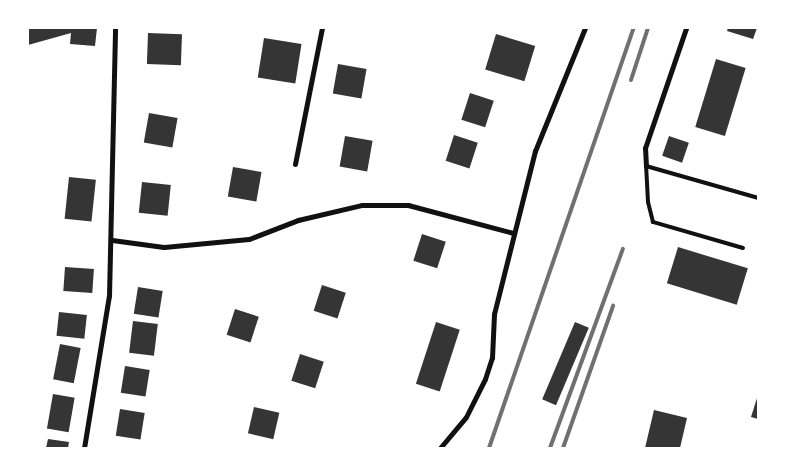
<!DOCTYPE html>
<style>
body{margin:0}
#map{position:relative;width:786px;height:476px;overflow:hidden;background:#fff;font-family:Inter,sans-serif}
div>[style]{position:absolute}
.building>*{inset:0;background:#353535;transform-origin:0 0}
.service>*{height:4px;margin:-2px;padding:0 2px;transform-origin:2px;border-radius:2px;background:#111}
.minor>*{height:5px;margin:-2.5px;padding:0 2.5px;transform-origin:2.5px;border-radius:2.5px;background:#111}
.rail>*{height:4px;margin:-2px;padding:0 2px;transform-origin:2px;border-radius:2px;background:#707070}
span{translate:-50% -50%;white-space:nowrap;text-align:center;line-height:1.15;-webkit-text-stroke:4px #fff;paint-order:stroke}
.frame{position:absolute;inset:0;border:29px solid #fff;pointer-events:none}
</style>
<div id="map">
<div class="building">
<div style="clip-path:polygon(28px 28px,97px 28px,95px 46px,70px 44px,71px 33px,28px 45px)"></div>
<div style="clip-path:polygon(728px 28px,757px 28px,753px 39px,727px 31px)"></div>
<div style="left:148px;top:33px;width:34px;height:31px;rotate:2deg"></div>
<div style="left:496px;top:34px;width:41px;height:37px;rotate:17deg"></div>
<div style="left:264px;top:38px;width:38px;height:40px;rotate:9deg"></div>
<div style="left:716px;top:59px;width:31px;height:71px;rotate:17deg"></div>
<div style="left:338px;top:64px;width:29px;height:30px;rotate:10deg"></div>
<div style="left:470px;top:93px;width:25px;height:28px;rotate:18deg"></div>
<div style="left:149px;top:113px;width:29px;height:30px;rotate:10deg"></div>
<div style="left:454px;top:135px;width:25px;height:27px;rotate:18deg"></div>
<div style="left:345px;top:136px;width:28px;height:31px;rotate:10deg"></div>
<div style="left:669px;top:136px;width:21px;height:21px;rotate:19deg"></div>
<div style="left:233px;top:167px;width:29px;height:30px;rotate:10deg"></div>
<div style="left:69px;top:177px;width:27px;height:42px;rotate:6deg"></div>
<div style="left:142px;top:182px;width:29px;height:31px;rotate:6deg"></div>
<div style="left:422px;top:234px;width:25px;height:28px;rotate:18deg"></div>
<div style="left:678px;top:247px;width:73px;height:38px;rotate:17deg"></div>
<div style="left:65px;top:267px;width:29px;height:24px;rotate:4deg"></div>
<div style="left:322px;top:285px;width:25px;height:27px;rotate:18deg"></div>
<div style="left:138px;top:287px;width:25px;height:27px;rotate:9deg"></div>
<div style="left:235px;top:309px;width:25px;height:27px;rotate:18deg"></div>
<div style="left:59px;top:312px;width:28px;height:24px;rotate:6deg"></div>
<div style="left:133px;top:321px;width:25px;height:32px;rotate:7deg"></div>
<div style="left:436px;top:322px;width:25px;height:65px;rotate:18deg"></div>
<div style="left:575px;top:322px;width:15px;height:84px;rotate:23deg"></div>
<div style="left:60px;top:344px;width:21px;height:36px;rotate:11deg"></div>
<div style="left:300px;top:354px;width:25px;height:28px;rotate:18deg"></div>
<div style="left:125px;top:366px;width:25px;height:27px;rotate:9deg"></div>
<div style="left:53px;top:394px;width:22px;height:35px;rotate:10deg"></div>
<div style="clip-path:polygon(758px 395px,758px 419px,751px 417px)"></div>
<div style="left:254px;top:407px;width:26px;height:27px;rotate:13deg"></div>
<div style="left:120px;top:409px;width:25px;height:27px;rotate:9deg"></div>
<div style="clip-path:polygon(654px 410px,687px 418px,680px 448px,645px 448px)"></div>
<div style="clip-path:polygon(48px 439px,69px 442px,68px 448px,46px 448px)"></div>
</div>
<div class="service">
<div style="left:743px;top:248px;width:94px;rotate:-163.9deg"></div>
<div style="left:653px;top:222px;width:21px;rotate:-104deg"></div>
<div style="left:648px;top:202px;width:36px;rotate:-93deg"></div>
<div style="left:646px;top:166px;width:116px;rotate:15.9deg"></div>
</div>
<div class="minor">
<div style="left:295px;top:164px;width:139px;rotate:-78.8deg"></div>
<div style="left:646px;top:166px;width:18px;rotate:-93deg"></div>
<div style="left:645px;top:148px;width:127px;rotate:-71.1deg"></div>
<div style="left:112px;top:240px;width:52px;rotate:7.7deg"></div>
<div style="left:164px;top:247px;width:85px;rotate:-5.4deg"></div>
<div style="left:249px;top:239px;width:53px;rotate:-21.2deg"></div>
<div style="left:298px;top:220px;width:66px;rotate:-13.2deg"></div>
<div style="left:362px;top:205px;width:46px"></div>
<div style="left:408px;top:205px;width:109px;rotate:14.9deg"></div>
<div style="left:84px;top:448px;width:154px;rotate:-80.7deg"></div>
<div style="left:109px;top:296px;width:268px;rotate:-88.7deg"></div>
<div style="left:440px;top:448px;width:40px;rotate:-50deg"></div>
<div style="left:466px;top:417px;width:42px;rotate:-63.4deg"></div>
<div style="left:485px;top:379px;width:22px;rotate:-72deg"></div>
<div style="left:492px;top:358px;width:44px;rotate:-87.4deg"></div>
<div style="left:494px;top:314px;width:168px;rotate:-75.9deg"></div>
<div style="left:535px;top:151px;width:133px;rotate:-67.9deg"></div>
</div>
<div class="rail">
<div style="left:631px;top:80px;width:55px;rotate:-71.9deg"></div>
<div style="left:489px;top:448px;width:444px;rotate:-71deg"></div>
<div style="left:550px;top:448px;width:212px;rotate:-69.9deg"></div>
<div style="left:563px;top:448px;width:151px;rotate:-70.6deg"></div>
</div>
<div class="frame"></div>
</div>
